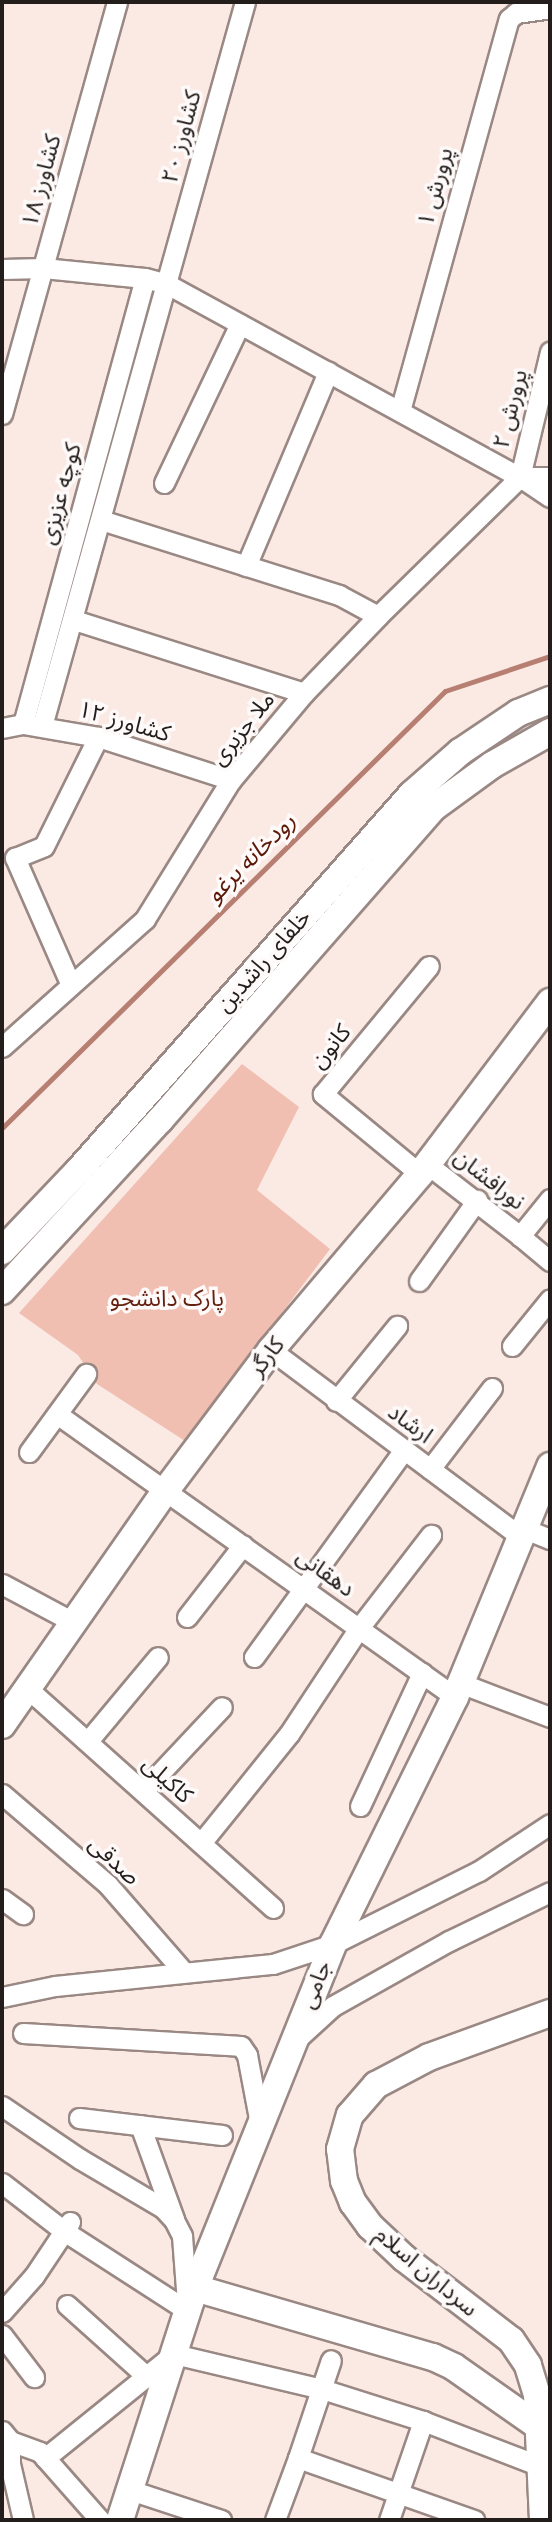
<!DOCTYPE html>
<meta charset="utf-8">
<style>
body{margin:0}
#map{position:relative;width:552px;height:2522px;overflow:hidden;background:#fbe9e4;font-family:Karla,"Noto Sans Arabic",sans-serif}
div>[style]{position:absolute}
.green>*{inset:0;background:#f0bfb2}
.stream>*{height:5px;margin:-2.5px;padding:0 2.5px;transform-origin:2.5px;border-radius:2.5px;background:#b77f71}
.roads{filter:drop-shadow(2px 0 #998883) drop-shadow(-2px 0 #998883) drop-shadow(0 2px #998883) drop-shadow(0 -2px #998883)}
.street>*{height:19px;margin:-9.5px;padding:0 9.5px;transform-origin:9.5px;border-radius:9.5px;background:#fff}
.secondary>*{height:26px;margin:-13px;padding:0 13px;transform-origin:13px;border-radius:13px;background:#fff}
span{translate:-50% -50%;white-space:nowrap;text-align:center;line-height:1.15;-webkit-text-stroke:7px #fdfaf9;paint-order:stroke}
.street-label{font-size:23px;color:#231d1b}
.park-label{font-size:23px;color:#641f0e}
.water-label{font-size:24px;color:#5c1706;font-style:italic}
.frame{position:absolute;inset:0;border:4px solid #231d1b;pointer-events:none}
</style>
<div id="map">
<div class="green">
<div style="clip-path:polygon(242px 1064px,299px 1107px,257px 1190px,330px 1249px,185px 1441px,97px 1384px,78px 1355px,19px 1313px)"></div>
</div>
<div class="stream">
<div style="left:2px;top:1128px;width:622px;rotate:-44.61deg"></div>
<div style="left:445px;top:691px;width:111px;rotate:-18.4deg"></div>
</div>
<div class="roads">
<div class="street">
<div style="left:2px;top:269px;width:41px;rotate:-1.4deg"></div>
<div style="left:43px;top:268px;width:102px;rotate:5.6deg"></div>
<div style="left:145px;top:278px;width:23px;rotate:15deg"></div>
<div style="left:167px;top:284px;width:402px;rotate:28.7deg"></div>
<div style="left:520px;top:477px;width:36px;rotate:34deg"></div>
<div style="left:400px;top:411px;width:407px;rotate:-74.5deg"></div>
<div style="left:509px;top:19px;width:9px;rotate:-41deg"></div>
<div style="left:516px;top:13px;width:34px;rotate:-8deg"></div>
<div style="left:2px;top:414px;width:428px;rotate:-74.4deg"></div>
<div style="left:520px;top:477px;width:129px;rotate:-76.5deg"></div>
<div style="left:164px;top:483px;width:176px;rotate:-64.5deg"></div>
<div style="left:101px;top:520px;width:250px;rotate:17.5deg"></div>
<div style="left:339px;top:595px;width:44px;rotate:28.3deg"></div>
<div style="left:246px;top:566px;width:211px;rotate:-67.1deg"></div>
<div style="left:74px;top:620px;width:241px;rotate:17.6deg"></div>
<div style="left:23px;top:724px;width:462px;rotate:-74.7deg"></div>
<div style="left:42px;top:726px;width:752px;rotate:-74.34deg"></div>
<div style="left:2px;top:728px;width:21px;rotate:-11deg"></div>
<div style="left:23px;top:724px;width:76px;rotate:9.8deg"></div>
<div style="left:98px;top:737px;width:140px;rotate:17.9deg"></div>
<div style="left:70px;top:983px;width:137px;rotate:-113.7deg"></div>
<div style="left:15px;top:858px;width:31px;rotate:-22deg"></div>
<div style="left:44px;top:846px;width:122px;rotate:-63.6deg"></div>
<div style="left:2px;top:1047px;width:192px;rotate:-41.8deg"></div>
<div style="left:145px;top:919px;width:163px;rotate:-58.3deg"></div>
<div style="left:231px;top:780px;width:114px;rotate:-50deg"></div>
<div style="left:304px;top:693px;width:107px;rotate:-46.1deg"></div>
<div style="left:378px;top:616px;width:199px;rotate:-44.4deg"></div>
<div style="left:520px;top:477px;width:30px"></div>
<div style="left:427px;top:1164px;width:118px;rotate:37.7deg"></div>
<div style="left:420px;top:1174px;width:126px;rotate:-140.5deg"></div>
<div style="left:323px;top:1094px;width:166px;rotate:-50.4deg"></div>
<div style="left:550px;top:1199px;width:48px;rotate:129deg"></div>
<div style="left:520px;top:1236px;width:39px;rotate:40deg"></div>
<div style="left:419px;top:1281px;width:100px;rotate:-54.4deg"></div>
<div style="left:512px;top:1346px;width:60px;rotate:-51deg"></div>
<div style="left:271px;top:1350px;width:312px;rotate:36.8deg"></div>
<div style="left:336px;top:1401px;width:97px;rotate:-50.9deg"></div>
<div style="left:57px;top:1414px;width:488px;rotate:35.4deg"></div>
<div style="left:29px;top:1452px;width:97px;rotate:-53.8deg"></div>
<div style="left:430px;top:1469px;width:102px;rotate:-52.6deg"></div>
<div style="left:525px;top:1529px;width:27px;rotate:22deg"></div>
<div style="left:2px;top:1584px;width:83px;rotate:28.1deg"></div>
<div style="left:187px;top:1617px;width:91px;rotate:-52.1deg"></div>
<div style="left:254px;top:1657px;width:256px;rotate:-54.1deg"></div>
<div style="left:460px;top:1683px;width:96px;rotate:20.7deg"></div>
<div style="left:27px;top:1688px;width:330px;rotate:41.8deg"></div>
<div style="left:88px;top:1741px;width:109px;rotate:-50.2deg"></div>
<div style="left:143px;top:1791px;width:115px;rotate:-46.8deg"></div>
<div style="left:2px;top:1794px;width:140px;rotate:40.6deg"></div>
<div style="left:108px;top:1885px;width:116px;rotate:48.9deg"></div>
<div style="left:360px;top:1806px;width:147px;rotate:-65deg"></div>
<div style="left:201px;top:1843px;width:140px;rotate:-51.1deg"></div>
<div style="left:289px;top:1734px;width:127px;rotate:-56.6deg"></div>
<div style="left:359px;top:1628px;width:118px;rotate:-52.3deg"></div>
<div style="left:2px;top:1899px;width:26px;rotate:36deg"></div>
<div style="left:2px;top:1997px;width:54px;rotate:-11.7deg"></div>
<div style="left:55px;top:1986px;width:219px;rotate:-5.8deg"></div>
<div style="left:273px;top:1964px;width:63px;rotate:-18.4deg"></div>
<div style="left:333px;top:1944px;width:163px;rotate:-26.6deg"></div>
<div style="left:479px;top:1871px;width:85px;rotate:-33.5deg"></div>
<div style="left:23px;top:2033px;width:218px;rotate:3.4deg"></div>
<div style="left:241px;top:2046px;width:11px;rotate:56deg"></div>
<div style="left:247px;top:2055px;width:70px;rotate:79.3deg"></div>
<div style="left:298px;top:2038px;width:47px;rotate:-42.4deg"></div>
<div style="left:333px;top:2006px;width:133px;rotate:-29.3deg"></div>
<div style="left:449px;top:1941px;width:112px;rotate:-25.9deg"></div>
<div style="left:2px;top:2106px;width:94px;rotate:34.2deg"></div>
<div style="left:80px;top:2159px;width:96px;rotate:30.6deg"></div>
<div style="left:163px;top:2208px;width:16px;rotate:47deg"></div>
<div style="left:174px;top:2220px;width:18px;rotate:63deg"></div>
<div style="left:182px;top:2236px;width:67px;rotate:85.7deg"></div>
<div style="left:79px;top:2118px;width:144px;rotate:6.8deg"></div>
<div style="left:140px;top:2125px;width:100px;rotate:70.1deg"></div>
<div style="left:2px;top:2183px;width:78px;rotate:37.7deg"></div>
<div style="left:64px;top:2231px;width:148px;rotate:32.8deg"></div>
<div style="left:67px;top:2305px;width:106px;rotate:41.9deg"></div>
<div style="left:2px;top:2312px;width:48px;rotate:-48.4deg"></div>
<div style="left:34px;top:2276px;width:65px;rotate:-56.3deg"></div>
<div style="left:2px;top:2335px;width:53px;rotate:52.7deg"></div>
<div style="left:2px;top:2431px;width:13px;rotate:51deg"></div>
<div style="left:10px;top:2441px;width:32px;rotate:20deg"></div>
<div style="left:40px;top:2452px;width:91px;rotate:48.6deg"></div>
<div style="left:10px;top:2441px;width:23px;rotate:90deg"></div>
<div style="left:10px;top:2464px;width:57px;rotate:76.9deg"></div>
<div style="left:45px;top:2458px;width:166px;rotate:-38.9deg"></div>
<div style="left:174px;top:2354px;width:152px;rotate:13.3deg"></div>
<div style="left:322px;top:2389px;width:106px;rotate:17.6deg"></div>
<div style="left:298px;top:2458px;width:103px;rotate:-71.4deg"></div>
<div style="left:130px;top:2490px;width:96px;rotate:18.2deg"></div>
<div style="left:275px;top:2520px;width:66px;rotate:-69.6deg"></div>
<div style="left:298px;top:2458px;width:187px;rotate:19.4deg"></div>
<div style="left:389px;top:2520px;width:105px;rotate:-71deg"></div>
<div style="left:423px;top:2421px;width:125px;rotate:21deg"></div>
</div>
<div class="secondary">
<div style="left:2px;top:1251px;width:112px;rotate:-46.5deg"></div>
<div style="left:79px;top:1170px;width:502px;rotate:-48.47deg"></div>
<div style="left:412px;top:794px;width:64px;rotate:-41.2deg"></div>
<div style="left:460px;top:752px;width:70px;rotate:-33.9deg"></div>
<div style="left:518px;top:713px;width:35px;rotate:-22deg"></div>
<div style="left:2px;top:1291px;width:233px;rotate:-47.3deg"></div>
<div style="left:160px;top:1120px;width:415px;rotate:-48.8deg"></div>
<div style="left:433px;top:808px;width:73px;rotate:-36.1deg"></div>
<div style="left:492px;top:765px;width:67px;rotate:-29.6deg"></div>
<div style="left:2px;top:1725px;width:287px;rotate:-55.1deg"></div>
<div style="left:166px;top:1490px;width:175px;rotate:-53.1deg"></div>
<div style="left:271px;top:1350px;width:231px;rotate:-49.7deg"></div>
<div style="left:420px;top:1174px;width:216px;rotate:-52.9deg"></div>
<div style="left:195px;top:2288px;width:248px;rotate:16.2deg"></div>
<div style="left:433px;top:2357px;width:23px;rotate:25deg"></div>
<div style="left:454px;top:2367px;width:103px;rotate:35.1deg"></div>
<div style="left:120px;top:2520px;width:244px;rotate:-72.1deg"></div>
<div style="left:195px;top:2288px;width:371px;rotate:-68.1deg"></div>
<div style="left:333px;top:1944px;width:275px;rotate:-63.7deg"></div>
<div style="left:455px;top:1697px;width:250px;rotate:-67.6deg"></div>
<div style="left:543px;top:2520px;width:125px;rotate:-92.7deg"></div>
<div style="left:537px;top:2395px;width:31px;rotate:-107deg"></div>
<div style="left:528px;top:2365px;width:30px;rotate:-124deg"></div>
<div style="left:511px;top:2340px;width:135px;rotate:-142.5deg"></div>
<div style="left:404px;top:2258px;width:47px;rotate:-136.7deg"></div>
<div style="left:370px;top:2226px;width:29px;rotate:-126deg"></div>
<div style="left:353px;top:2203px;width:24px;rotate:-112deg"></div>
<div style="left:344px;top:2181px;width:32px;rotate:-97deg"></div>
<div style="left:340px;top:2149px;width:35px;rotate:-74deg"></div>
<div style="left:350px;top:2115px;width:40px;rotate:-49deg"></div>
<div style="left:376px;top:2085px;width:60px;rotate:-27.8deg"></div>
<div style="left:429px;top:2057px;width:129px;rotate:-20deg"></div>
</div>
</div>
<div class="street-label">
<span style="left:182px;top:137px;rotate:-75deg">کشاورز ۲۰</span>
<span style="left:42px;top:181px;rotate:-75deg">کشاورز ۱۸</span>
<span style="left:436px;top:187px;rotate:-75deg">پرورش ۱</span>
<span style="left:511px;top:409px;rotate:-76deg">پرورش ۲</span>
<span style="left:61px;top:494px;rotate:-75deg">کوچه عزیزی</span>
<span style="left:124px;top:722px;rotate:16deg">کشاورز ۱۲</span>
<span style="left:243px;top:729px;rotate:-51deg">ملا جزیری</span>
<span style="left:264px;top:961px;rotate:-48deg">خلفای راشدین</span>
<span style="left:331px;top:1047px;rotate:-50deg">کانون</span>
<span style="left:489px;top:1180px;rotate:38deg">نورافشان</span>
<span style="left:267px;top:1357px;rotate:-52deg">کارگر</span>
<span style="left:410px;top:1424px;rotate:36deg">ارشاد</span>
<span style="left:325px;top:1573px;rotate:36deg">دهقانی</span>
<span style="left:167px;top:1780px;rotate:42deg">کاکیلی</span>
<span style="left:114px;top:1861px;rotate:43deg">صدقی</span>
<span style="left:316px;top:1985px;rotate:-68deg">جامی</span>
<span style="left:426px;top:2272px;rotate:40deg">سرداران اسلام</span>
</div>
<div class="park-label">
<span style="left:167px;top:1299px">پارک دانشجو</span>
</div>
<div class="water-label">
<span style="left:251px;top:858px;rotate:-45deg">رودخانه یرغو</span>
</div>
<div class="frame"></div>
</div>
